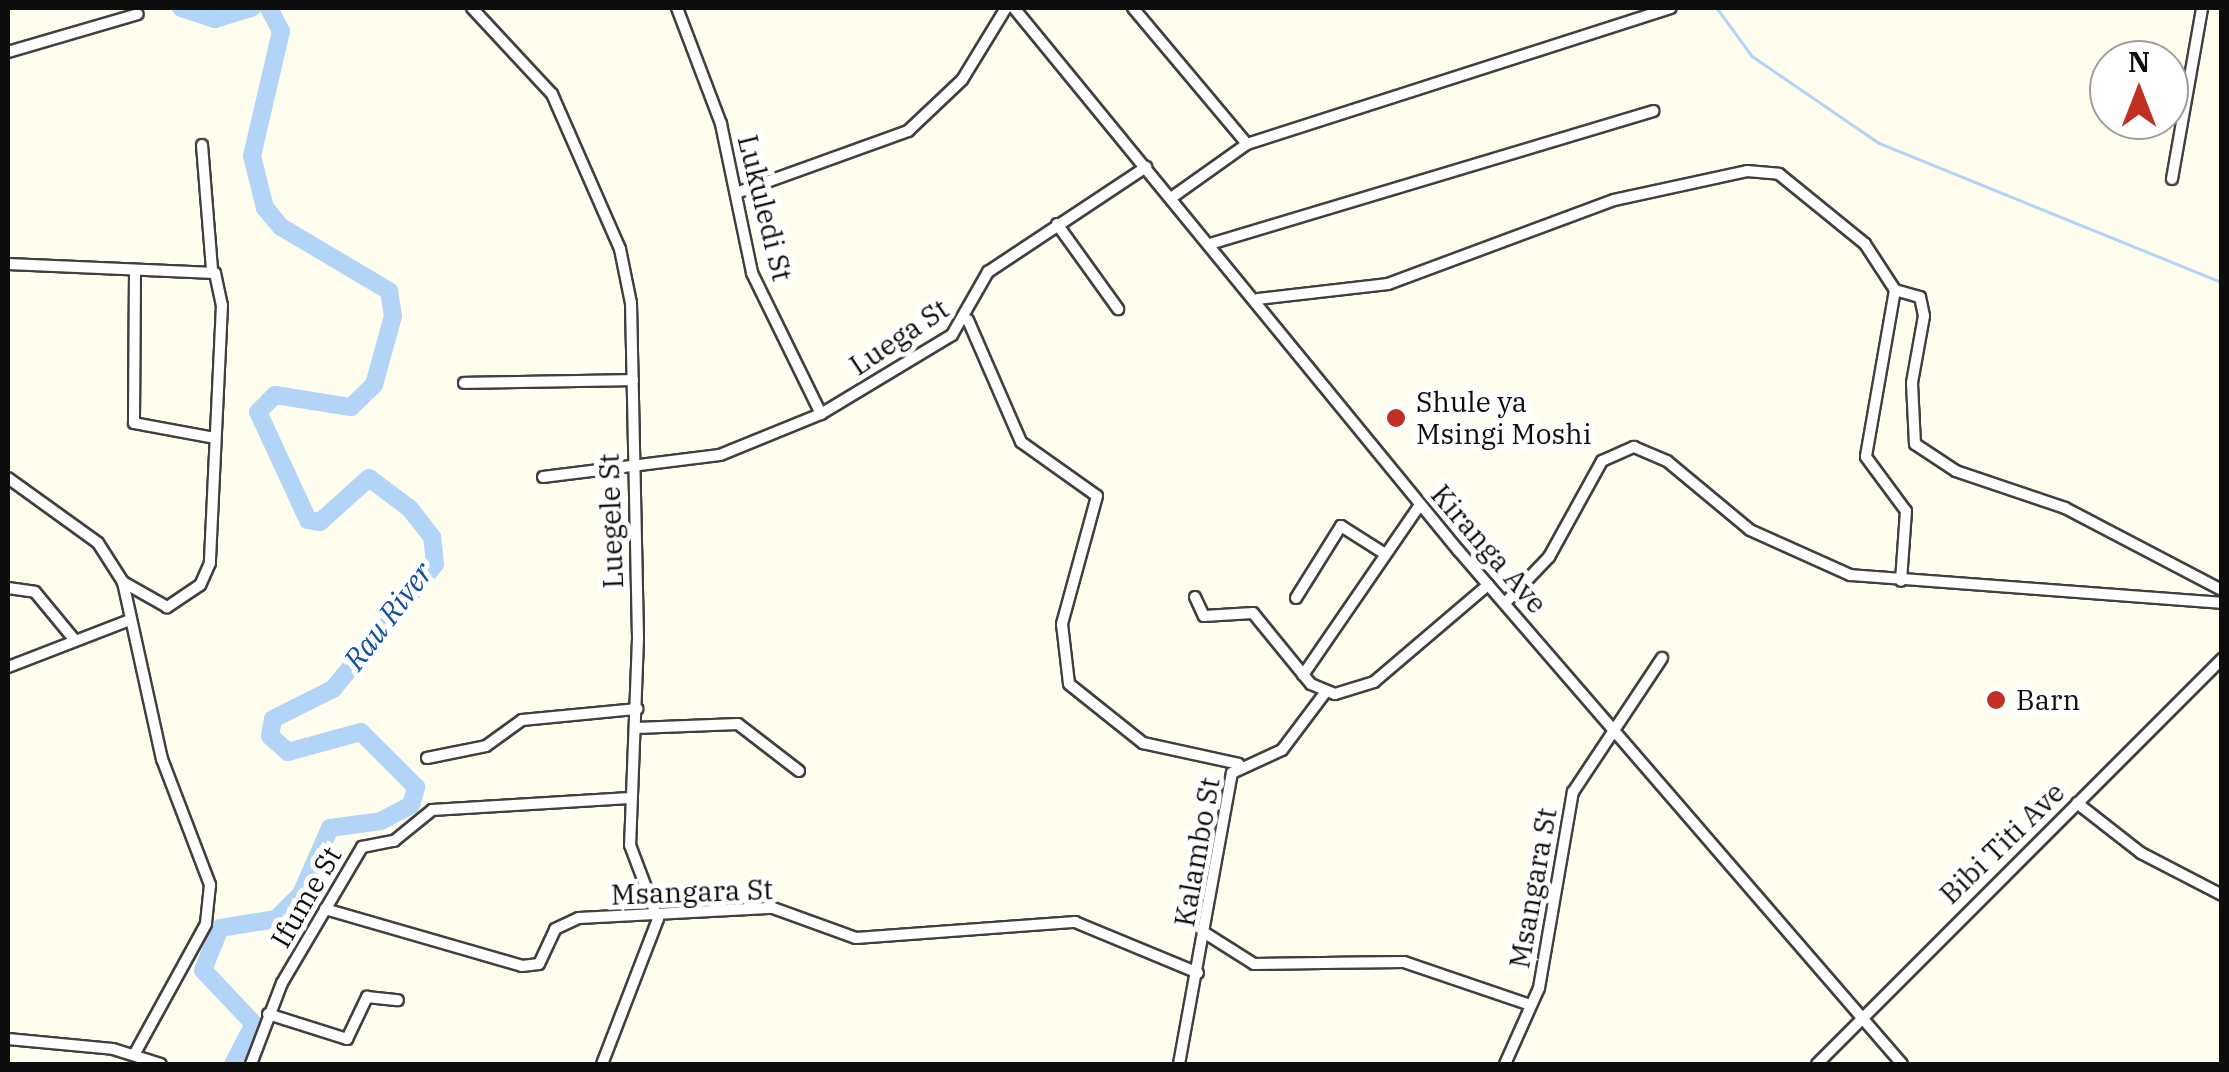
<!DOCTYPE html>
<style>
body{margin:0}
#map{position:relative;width:2229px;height:1072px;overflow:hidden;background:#fffeee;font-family:"IBM Plex Serif",serif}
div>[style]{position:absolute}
.stream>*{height:2.5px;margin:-1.25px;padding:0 1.25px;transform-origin:1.25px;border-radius:1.25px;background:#b1d4f7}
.river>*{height:18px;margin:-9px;padding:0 9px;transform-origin:9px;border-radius:9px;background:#b1d4f7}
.roads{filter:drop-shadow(2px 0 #404040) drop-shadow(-2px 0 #404040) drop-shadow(0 2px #404040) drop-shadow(0 -2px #404040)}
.street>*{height:10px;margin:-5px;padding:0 5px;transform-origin:5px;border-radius:5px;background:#fff}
.dots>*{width:28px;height:28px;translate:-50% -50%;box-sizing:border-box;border:5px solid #fff;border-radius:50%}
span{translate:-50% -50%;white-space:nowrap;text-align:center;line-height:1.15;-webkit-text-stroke:10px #fff;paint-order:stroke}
.street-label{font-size:28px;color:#0d0d0d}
.poi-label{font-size:28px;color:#0d0d0d}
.left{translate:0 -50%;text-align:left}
.water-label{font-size:30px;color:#1451a2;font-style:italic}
.frame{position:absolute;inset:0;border:10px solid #0d0d0d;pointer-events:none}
.north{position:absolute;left:2089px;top:40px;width:100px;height:100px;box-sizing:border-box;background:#fff;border:2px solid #9e9e9e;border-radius:50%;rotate:0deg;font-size:28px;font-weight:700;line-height:40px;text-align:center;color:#0d0d0d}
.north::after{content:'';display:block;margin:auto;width:35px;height:45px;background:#c13022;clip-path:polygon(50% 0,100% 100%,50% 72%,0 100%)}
</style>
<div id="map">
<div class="stream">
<div style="left:1717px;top:8px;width:59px;rotate:53.9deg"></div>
<div style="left:1752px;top:56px;width:154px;rotate:34.4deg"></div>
<div style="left:1879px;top:143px;width:370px;rotate:22.1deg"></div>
</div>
<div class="river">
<div style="left:181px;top:8px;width:36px;rotate:18deg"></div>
<div style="left:215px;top:19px;width:39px;rotate:-17deg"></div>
<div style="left:233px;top:1064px;width:45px;rotate:-62.3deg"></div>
<div style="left:254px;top:1024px;width:74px;rotate:-133.4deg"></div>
<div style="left:203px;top:970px;width:45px;rotate:-68deg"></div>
<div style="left:220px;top:928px;width:57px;rotate:-9.1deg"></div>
<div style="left:276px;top:919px;width:35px;rotate:-45deg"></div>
<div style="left:301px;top:894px;width:72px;rotate:-66.3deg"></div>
<div style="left:330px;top:828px;width:51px;rotate:-7.8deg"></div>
<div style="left:381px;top:821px;width:34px;rotate:-28deg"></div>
<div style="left:411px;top:805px;width:19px;rotate:-74deg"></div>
<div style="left:416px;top:787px;width:78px;rotate:-135deg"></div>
<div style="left:361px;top:732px;width:76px;rotate:164.7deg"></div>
<div style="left:288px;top:752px;width:24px;rotate:-138deg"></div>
<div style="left:270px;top:736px;width:17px;rotate:-80deg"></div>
<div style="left:273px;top:719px;width:67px;rotate:-26.6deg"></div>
<div style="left:333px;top:689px;width:161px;rotate:-50.8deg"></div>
<div style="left:435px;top:564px;width:27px;rotate:-96deg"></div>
<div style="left:432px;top:537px;width:37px;rotate:-128deg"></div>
<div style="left:409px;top:508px;width:50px;rotate:-143.1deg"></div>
<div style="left:369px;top:478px;width:66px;rotate:138.1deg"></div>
<div style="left:320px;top:522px;width:12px;rotate:-171deg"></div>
<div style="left:308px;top:520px;width:119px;rotate:-114.8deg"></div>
<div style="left:258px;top:412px;width:24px;rotate:-45deg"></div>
<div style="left:275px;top:395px;width:77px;rotate:9deg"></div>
<div style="left:351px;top:407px;width:32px;rotate:-44deg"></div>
<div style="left:374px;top:385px;width:72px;rotate:-74.6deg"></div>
<div style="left:393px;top:316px;width:25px;rotate:-99deg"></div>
<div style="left:389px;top:291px;width:126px;rotate:-149.3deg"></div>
<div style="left:281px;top:227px;width:25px;rotate:-130deg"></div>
<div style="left:265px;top:208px;width:54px;rotate:-104deg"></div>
<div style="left:252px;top:156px;width:128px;rotate:-76.9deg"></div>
<div style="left:281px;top:31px;width:26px;rotate:-118deg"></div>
</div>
<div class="roads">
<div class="street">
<div style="left:472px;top:8px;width:117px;rotate:47.1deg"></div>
<div style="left:552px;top:94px;width:169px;rotate:66.3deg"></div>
<div style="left:620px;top:249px;width:55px;rotate:78.5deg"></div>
<div style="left:631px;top:303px;width:336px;rotate:88.8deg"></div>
<div style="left:638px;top:639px;width:206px;rotate:92.2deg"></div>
<div style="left:630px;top:845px;width:79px;rotate:69.3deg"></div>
<div style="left:658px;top:919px;width:155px;rotate:111.1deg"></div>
<div style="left:677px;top:8px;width:124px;rotate:69.2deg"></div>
<div style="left:721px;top:124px;width:152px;rotate:78.2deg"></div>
<div style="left:752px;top:273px;width:157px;rotate:63.9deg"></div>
<div style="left:1014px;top:8px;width:701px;rotate:50.68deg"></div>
<div style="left:1458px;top:550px;width:679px;rotate:49.18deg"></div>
<div style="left:1133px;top:8px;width:177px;rotate:50deg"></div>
<div style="left:1247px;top:144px;width:93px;rotate:144.6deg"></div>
<div style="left:8px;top:52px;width:135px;rotate:-16.3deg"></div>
<div style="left:1247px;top:144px;width:445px;rotate:-17.8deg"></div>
<div style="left:202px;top:145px;width:123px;rotate:85.4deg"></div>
<div style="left:2172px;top:179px;width:174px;rotate:-80deg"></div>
<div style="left:736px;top:193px;width:183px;rotate:-19.8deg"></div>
<div style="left:908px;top:131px;width:74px;rotate:-43.4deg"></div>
<div style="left:962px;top:80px;width:84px;rotate:-58.6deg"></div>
<div style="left:1057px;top:224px;width:105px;rotate:54.3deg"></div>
<div style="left:1210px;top:244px;width:463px;rotate:-16.7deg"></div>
<div style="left:8px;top:264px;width:207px;rotate:2.5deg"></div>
<div style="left:215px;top:273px;width:33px;rotate:78deg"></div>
<div style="left:222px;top:305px;width:258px;rotate:92.7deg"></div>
<div style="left:210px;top:563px;width:24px;rotate:114deg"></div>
<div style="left:200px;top:585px;width:40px;rotate:146deg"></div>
<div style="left:167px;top:607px;width:51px;rotate:-150.4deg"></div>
<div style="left:135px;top:274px;width:149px;rotate:90.4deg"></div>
<div style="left:134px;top:423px;width:82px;rotate:10.5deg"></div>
<div style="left:1895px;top:290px;width:26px;rotate:16deg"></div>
<div style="left:1920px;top:297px;width:19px;rotate:78deg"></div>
<div style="left:1924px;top:316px;width:68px;rotate:100.2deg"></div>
<div style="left:1912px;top:383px;width:61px;rotate:87.2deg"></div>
<div style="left:1915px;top:444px;width:49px;rotate:33.4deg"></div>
<div style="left:1956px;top:471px;width:115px;rotate:18.7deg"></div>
<div style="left:2065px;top:508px;width:177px;rotate:27.6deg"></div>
<div style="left:1258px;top:299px;width:131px;rotate:-6.6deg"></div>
<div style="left:1388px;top:284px;width:241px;rotate:-20.4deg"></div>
<div style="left:1614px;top:200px;width:136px;rotate:-12.3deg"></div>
<div style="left:1747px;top:171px;width:32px;rotate:5deg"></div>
<div style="left:1779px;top:174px;width:111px;rotate:39.1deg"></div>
<div style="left:1865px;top:244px;width:55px;rotate:56.9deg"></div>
<div style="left:1895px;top:290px;width:169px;rotate:99.9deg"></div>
<div style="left:1866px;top:457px;width:67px;rotate:53.5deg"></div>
<div style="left:1906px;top:511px;width:70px;rotate:94.1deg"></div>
<div style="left:968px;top:320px;width:133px;rotate:66.5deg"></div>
<div style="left:1021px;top:442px;width:93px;rotate:35.4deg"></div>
<div style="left:1097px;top:496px;width:133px;rotate:105.3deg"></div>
<div style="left:1062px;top:624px;width:60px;rotate:83.3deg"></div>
<div style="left:1069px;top:684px;width:95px;rotate:38.6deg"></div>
<div style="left:1143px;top:743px;width:98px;rotate:12.3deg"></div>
<div style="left:464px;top:383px;width:169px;rotate:-1deg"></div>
<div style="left:543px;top:477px;width:178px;rotate:-7.1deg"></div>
<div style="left:720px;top:455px;width:109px;rotate:-22.1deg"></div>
<div style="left:821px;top:414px;width:153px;rotate:-31.1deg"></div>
<div style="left:952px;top:335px;width:73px;rotate:-60.3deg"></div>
<div style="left:988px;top:272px;width:190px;rotate:-33.6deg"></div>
<div style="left:8px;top:478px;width:111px;rotate:35.8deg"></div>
<div style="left:98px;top:543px;width:46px;rotate:57.3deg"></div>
<div style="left:123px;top:582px;width:181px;rotate:77.6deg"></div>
<div style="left:162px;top:759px;width:135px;rotate:69.1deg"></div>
<div style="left:210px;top:885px;width:39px;rotate:96deg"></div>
<div style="left:206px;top:924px;width:147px;rotate:118.8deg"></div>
<div style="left:8px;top:588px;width:27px;rotate:8deg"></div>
<div style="left:35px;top:592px;width:60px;rotate:50.4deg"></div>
<div style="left:1195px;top:597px;width:21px;rotate:65deg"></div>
<div style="left:1204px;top:616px;width:49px;rotate:-3.5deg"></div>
<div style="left:1253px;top:613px;width:92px;rotate:50.8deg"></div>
<div style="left:1311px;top:684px;width:26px;rotate:23deg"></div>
<div style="left:1335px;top:694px;width:41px;rotate:-17.1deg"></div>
<div style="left:1374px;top:682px;width:150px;rotate:-40.4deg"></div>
<div style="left:1296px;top:598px;width:85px;rotate:-58deg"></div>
<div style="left:1341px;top:526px;width:49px;rotate:32.4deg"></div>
<div style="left:1505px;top:603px;width:64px;rotate:-46.3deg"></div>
<div style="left:1549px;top:557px;width:110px;rotate:-61.1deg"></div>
<div style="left:1602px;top:461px;width:35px;rotate:-24deg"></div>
<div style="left:1634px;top:447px;width:36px;rotate:23deg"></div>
<div style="left:1667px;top:461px;width:108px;rotate:39.7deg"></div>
<div style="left:1750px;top:530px;width:110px;rotate:24.2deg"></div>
<div style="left:1850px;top:575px;width:373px;rotate:4.3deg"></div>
<div style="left:8px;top:667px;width:128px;rotate:-21.1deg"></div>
<div style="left:1303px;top:675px;width:206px;rotate:-55.5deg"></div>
<div style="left:636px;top:728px;width:102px;rotate:-2.2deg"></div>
<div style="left:738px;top:724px;width:77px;rotate:37.6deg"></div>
<div style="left:427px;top:758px;width:60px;rotate:-11.5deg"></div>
<div style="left:486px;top:746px;width:44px;rotate:-35.8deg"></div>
<div style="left:522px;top:720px;width:116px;rotate:-5.5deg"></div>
<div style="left:2077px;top:803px;width:81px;rotate:38deg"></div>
<div style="left:2141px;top:853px;width:91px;rotate:27.4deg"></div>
<div style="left:325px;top:909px;width:205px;rotate:16.1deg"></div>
<div style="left:522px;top:966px;width:17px;rotate:-7deg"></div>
<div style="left:539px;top:964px;width:38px;rotate:-65deg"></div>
<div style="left:555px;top:929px;width:26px;rotate:-25deg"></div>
<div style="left:579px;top:918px;width:194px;rotate:-3deg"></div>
<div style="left:773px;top:908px;width:88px;rotate:19.9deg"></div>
<div style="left:856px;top:938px;width:220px;rotate:-4.2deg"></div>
<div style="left:1075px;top:922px;width:133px;rotate:22.5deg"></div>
<div style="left:1205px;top:933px;width:58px;rotate:32.3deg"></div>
<div style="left:1254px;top:964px;width:150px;rotate:-0.8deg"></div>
<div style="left:1404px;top:962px;width:133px;rotate:18.8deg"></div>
<div style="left:268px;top:1014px;width:83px;rotate:17.6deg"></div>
<div style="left:347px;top:1039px;width:47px;rotate:-64.5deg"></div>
<div style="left:367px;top:997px;width:31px;rotate:6deg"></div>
<div style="left:8px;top:1039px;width:105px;rotate:5.4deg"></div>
<div style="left:113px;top:1049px;width:50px;rotate:17.4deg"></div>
<div style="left:251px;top:1064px;width:87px;rotate:-69.1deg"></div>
<div style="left:282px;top:983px;width:158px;rotate:-59.5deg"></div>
<div style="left:362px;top:847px;width:33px;rotate:-11deg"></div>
<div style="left:394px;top:841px;width:49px;rotate:-39.2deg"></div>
<div style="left:432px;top:810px;width:198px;rotate:-3.5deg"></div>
<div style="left:1179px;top:1064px;width:296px;rotate:-79.7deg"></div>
<div style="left:1232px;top:773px;width:55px;rotate:-24.7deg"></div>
<div style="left:1282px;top:750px;width:71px;rotate:-53deg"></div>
<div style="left:1505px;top:1064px;width:83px;rotate:-65.9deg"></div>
<div style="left:1539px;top:988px;width:199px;rotate:-80.2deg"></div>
<div style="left:1573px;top:792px;width:161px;rotate:-56.4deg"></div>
<div style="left:1817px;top:1064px;width:573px;rotate:-45deg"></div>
</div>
</div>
<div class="dots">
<div style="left:1396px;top:418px;background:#c13022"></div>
<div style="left:1996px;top:700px;background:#c13022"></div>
</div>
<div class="street-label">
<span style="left:765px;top:208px;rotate:76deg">Lukuledi St</span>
<span style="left:899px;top:337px;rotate:-34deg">Luega St</span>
<span style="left:611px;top:521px;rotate:-92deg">Luegele St</span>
<span style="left:1489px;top:549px;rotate:49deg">Kiranga Ave</span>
<span style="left:2002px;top:843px;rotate:-44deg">Bibi Titi Ave</span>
<span style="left:1197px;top:852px;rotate:-80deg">Kalambo St</span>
<span style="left:1533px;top:888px;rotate:-80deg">Msangara St</span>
<span style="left:692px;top:892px;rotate:-2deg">Msangara St</span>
<span style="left:306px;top:897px;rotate:-60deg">Ifume St</span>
</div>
<div class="poi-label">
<span class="left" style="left:1416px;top:418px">Shule ya<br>Msingi Moshi</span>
<span class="left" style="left:2016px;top:700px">Barn</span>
</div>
<div class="water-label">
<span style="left:388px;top:616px;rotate:-53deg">Rau River</span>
</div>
<div class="frame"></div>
<div class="north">N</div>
</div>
